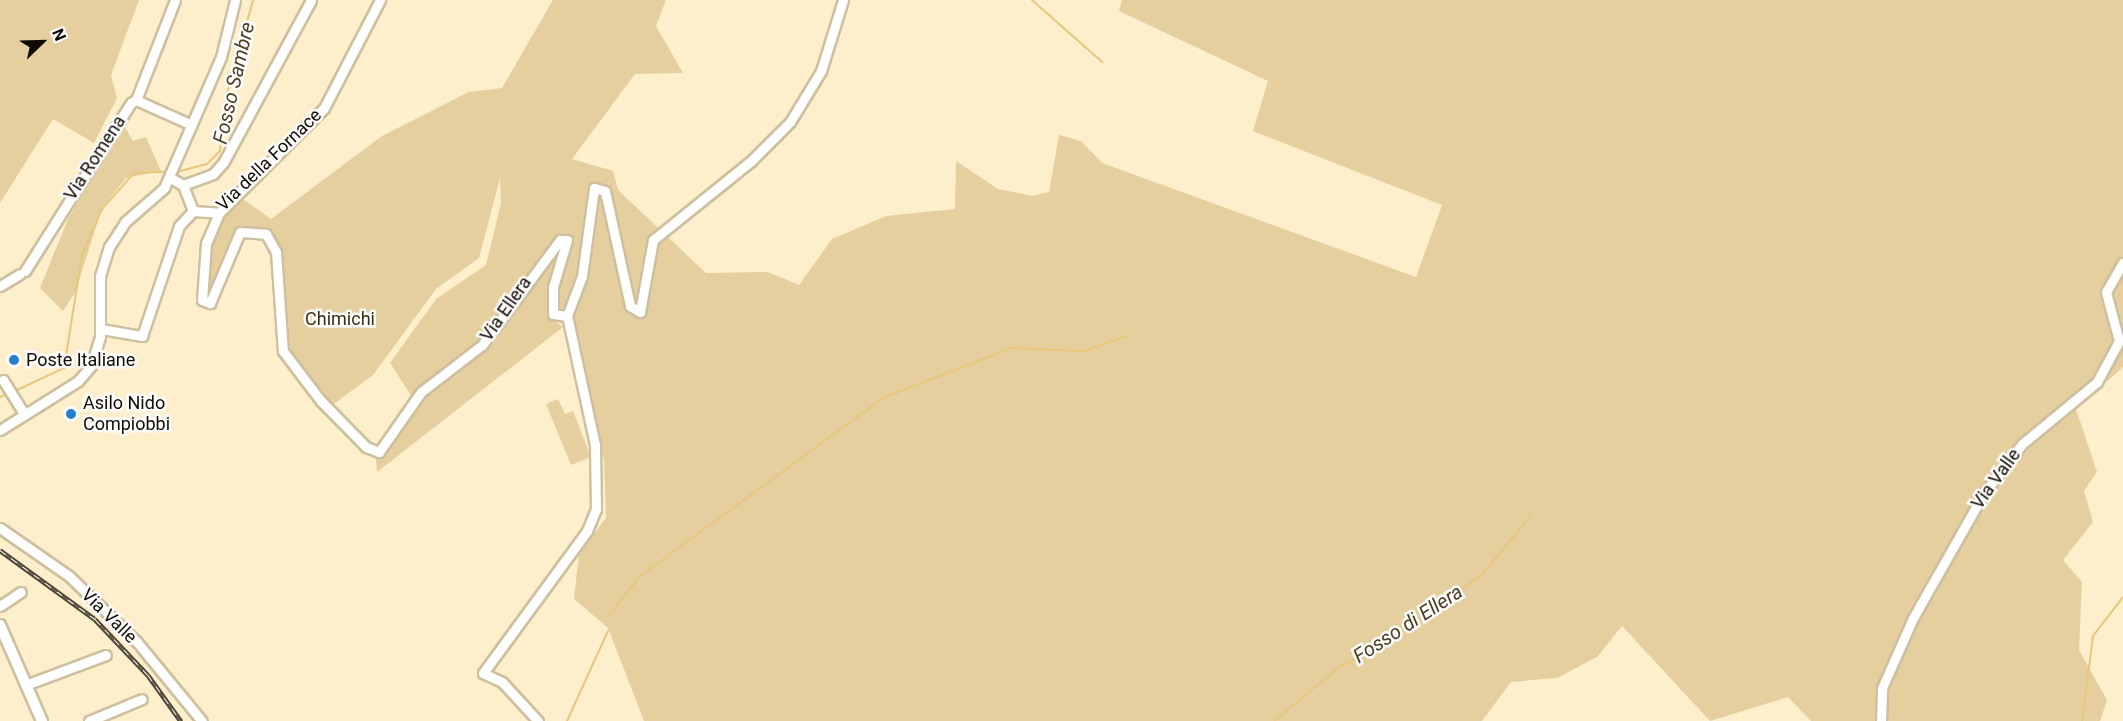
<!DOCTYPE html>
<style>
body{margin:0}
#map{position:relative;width:2123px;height:721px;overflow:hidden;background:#fdeecc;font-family:Roboto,sans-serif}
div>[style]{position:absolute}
.green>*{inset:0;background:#e6cf9e}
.stream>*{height:2px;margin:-1px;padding:0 1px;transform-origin:1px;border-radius:1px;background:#e8c77d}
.roads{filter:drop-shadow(2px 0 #cebf9f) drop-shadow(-2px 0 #cebf9f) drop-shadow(0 2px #cebf9f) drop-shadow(0 -2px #cebf9f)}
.minor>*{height:9px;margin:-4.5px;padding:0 4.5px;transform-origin:4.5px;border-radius:4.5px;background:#fff}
.major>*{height:10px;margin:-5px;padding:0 5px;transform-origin:5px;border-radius:5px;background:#fff}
.rail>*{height:4.5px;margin-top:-2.25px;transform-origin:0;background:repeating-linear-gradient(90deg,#fcfcfc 0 7px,#4d4536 0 14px);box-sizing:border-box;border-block:2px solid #4d4536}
.dots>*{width:16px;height:16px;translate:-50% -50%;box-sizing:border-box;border:3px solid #fcfcfc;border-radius:50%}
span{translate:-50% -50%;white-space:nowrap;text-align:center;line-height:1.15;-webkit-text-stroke:5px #fcfcfc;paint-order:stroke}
.street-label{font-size:18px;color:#110c03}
.park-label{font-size:18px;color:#3c2e0d}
.poi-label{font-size:18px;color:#110c03}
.left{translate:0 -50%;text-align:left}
.water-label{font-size:20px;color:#4b3d1d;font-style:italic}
.north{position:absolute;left:12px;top:12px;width:60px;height:60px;-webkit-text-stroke:4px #fcfcfc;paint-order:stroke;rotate:67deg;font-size:16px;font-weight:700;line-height:24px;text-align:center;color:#110c03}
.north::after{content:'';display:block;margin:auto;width:21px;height:27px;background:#110c03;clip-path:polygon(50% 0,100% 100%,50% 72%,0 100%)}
</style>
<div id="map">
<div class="green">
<div style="clip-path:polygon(0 0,139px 0,111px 75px,117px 98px,94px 143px,53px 119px,0 203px)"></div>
<div style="clip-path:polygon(553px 0,666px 0,656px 26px,683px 73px,635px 74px,572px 159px,613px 171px,618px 190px,706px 273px,768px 272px,799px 285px,832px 239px,886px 216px,955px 209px,956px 161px,998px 189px,1032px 196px,1049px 192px,1059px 135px,1081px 141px,1102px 163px,1416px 277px,1442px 205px,1253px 131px,1268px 81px,1119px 11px,1122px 0,2123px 0,2123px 367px,2076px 409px,2097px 472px,2084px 491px,2093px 522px,2063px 560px,2082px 582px,2079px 650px,2107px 700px,2100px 721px,1811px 721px,1788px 697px,1710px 721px,1622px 626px,1597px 657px,1557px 678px,1511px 682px,1482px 721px,644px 721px,608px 628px,574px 599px,579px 553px,606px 518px,604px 459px,583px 401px,573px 307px,551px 310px,548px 316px,563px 327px,377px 472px,375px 448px,412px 397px,390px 363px,436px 299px,486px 265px,501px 203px,500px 178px,479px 258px,436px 289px,373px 375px,331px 406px,287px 353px,280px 319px,282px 248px,266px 231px,254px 227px,236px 232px,209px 299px,205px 297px,209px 244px,239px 196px,271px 219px,382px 136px,469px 92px,502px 88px)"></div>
<div style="clip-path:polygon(123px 124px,133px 141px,146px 137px,161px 171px,126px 178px,102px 208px,75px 293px,63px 311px,40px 288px,68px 219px)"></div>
<div style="clip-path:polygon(558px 399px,565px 414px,573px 411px,591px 457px,571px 465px,546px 404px)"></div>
</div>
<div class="stream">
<div style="left:1032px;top:0;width:94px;rotate:41.5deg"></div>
<div style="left:173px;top:173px;width:35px;rotate:-15deg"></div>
<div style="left:207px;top:164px;width:18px;rotate:-45deg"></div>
<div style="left:220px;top:151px;width:54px;rotate:-83.7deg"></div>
<div style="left:226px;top:97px;width:101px;rotate:-74.4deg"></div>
<div style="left:13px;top:392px;width:56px;rotate:-25.2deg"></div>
<div style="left:64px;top:368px;width:114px;rotate:-80.9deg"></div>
<div style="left:82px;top:255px;width:50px;rotate:-66.5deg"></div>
<div style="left:102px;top:209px;width:48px;rotate:-48.4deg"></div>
<div style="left:134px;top:173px;width:33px;rotate:-2deg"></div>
<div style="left:0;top:397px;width:8px;rotate:-23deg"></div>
<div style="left:609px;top:615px;width:50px;rotate:-51.5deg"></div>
<div style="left:640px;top:576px;width:301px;rotate:-36.2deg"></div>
<div style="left:883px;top:398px;width:137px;rotate:-21.3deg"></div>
<div style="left:1011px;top:348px;width:74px;rotate:2.3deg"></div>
<div style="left:1085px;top:351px;width:47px;rotate:-20deg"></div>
<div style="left:567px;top:721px;width:99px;rotate:-65.5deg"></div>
<div style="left:1274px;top:721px;width:85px;rotate:-39.7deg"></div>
<div style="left:1339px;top:667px;width:34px;rotate:-24deg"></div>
<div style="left:1370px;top:653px;width:136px;rotate:-34.9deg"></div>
<div style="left:1482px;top:575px;width:77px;rotate:-50.8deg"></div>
<div style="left:2082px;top:721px;width:86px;rotate:-82.6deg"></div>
<div style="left:2093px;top:636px;width:49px;rotate:-52.4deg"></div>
</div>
<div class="roads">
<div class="minor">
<div style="left:380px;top:0;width:122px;rotate:117.4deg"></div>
<div style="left:324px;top:108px;width:148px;rotate:135deg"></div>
<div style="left:219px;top:213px;width:33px;rotate:113deg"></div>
<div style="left:206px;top:243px;width:57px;rotate:94deg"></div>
<div style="left:202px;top:300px;width:9px;rotate:21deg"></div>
<div style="left:210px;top:303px;width:77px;rotate:-67.1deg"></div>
<div style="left:240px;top:232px;width:26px;rotate:4deg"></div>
<div style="left:266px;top:234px;width:21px;rotate:61deg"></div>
<div style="left:276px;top:252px;width:99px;rotate:86deg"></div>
<div style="left:283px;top:351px;width:63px;rotate:52.8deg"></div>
<div style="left:321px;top:401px;width:64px;rotate:45.6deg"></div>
<div style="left:366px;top:447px;width:14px;rotate:21deg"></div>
<div style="left:379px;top:452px;width:73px;rotate:-55deg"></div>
<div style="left:421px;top:392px;width:77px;rotate:-37.6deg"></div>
<div style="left:482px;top:345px;width:131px;rotate:-53.4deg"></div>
<div style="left:560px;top:240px;width:7px"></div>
<div style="left:567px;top:240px;width:49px;rotate:106.6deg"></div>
<div style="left:553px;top:287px;width:27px;rotate:90deg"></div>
<div style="left:553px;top:314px;width:14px;rotate:8deg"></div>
<div style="left:136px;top:100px;width:107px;rotate:-68.7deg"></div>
<div style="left:169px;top:177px;width:16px;rotate:30deg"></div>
<div style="left:183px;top:185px;width:28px;rotate:69deg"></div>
<div style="left:193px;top:211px;width:26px;rotate:4deg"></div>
<div style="left:183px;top:185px;width:32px;rotate:-20deg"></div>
<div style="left:213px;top:174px;width:15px;rotate:-48deg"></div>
<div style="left:223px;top:163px;width:185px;rotate:-61.6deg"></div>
<div style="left:25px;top:271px;width:199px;rotate:-57.8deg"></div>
<div style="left:131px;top:103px;width:6px;rotate:-31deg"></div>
<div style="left:136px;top:100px;width:61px;rotate:24.1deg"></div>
<div style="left:0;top:286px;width:23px;rotate:-31deg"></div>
<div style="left:567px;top:316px;width:43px;rotate:-69.4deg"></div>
<div style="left:582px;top:276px;width:89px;rotate:-82.2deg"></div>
<div style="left:594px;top:188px;width:11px;rotate:15deg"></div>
<div style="left:605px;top:191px;width:118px;rotate:77.7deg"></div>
<div style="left:630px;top:306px;width:12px;rotate:31deg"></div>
<div style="left:640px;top:312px;width:73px;rotate:-79.8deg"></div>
<div style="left:653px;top:240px;width:126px;rotate:-38.9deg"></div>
<div style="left:751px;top:161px;width:55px;rotate:-45deg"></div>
<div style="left:790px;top:122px;width:60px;rotate:-58.7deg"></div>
<div style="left:821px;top:71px;width:74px;rotate:-72.8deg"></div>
<div style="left:101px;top:329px;width:42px;rotate:9.7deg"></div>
<div style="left:142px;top:336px;width:116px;rotate:-71.4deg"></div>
<div style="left:179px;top:226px;width:21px;rotate:-47deg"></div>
<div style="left:3px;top:380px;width:40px;rotate:58deg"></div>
<div style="left:0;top:430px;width:92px;rotate:-32.1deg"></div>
<div style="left:78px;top:381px;width:20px;rotate:-49deg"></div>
<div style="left:91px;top:366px;width:31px;rotate:-73deg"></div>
<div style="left:100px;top:336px;width:60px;rotate:-90deg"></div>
<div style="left:100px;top:276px;width:30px;rotate:-73deg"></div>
<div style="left:109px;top:247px;width:30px;rotate:-57deg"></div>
<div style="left:125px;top:222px;width:52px;rotate:-41.1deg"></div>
<div style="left:164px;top:188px;width:143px;rotate:-66.5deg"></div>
<div style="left:221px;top:57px;width:59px;rotate:-76.2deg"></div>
<div style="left:0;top:528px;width:84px;rotate:34.8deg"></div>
<div style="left:69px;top:576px;width:95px;rotate:44.1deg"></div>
<div style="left:137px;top:642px;width:102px;rotate:50.6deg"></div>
<div style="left:0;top:606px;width:25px;rotate:-34deg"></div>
<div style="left:28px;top:684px;width:83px;rotate:-20.4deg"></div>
<div style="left:89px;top:721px;width:57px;rotate:-22.5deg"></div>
<div style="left:538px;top:721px;width:53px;rotate:-132.7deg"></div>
<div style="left:502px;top:682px;width:21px;rotate:-155deg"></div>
<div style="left:483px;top:673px;width:176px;rotate:-53.8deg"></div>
<div style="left:587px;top:531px;width:24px;rotate:-68deg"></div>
<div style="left:596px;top:509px;width:64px;rotate:-90.9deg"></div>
<div style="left:595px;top:445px;width:132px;rotate:-102.2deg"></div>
<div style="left:1881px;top:721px;width:33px;rotate:-88deg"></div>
<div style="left:1882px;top:688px;width:77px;rotate:-66.1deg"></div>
<div style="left:1913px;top:618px;width:144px;rotate:-60.4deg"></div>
<div style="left:1984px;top:493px;width:62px;rotate:-52.2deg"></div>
<div style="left:2022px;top:444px;width:97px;rotate:-39.6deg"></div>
<div style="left:2097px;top:382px;width:47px;rotate:-61.8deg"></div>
<div style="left:2119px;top:341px;width:51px;rotate:-104.9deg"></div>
<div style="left:2106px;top:292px;width:34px;rotate:-60deg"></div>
</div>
<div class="major">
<div style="left:0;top:625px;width:105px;rotate:66.4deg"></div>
</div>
</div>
<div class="rail">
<div style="left:0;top:550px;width:117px;rotate:36deg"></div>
<div style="left:95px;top:619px;width:77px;rotate:46.6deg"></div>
<div style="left:148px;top:675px;width:57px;rotate:54.3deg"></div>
</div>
<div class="dots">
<div style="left:14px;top:360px;background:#267fcc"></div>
<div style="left:71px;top:414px;background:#267fcc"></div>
</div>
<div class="street-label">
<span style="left:95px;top:158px;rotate:-57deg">Via Romena</span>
<span style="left:269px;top:160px;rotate:-44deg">Via della Fornace</span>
<span style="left:506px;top:309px;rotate:-55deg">Via Ellera</span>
<span style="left:1996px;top:479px;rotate:-54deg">Via Valle</span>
<span style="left:109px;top:616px;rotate:44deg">Via Valle</span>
</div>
<div class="park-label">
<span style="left:340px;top:319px">Chimichi</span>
</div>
<div class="poi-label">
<span class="left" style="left:26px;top:360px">Poste Italiane</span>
<span class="left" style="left:83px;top:414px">Asilo Nido<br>Compiobbi</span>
</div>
<div class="water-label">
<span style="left:234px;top:83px;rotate:-77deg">Fosso Sambre</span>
<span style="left:1408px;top:624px;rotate:-33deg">Fosso di Ellera</span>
</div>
<div class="north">N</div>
</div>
